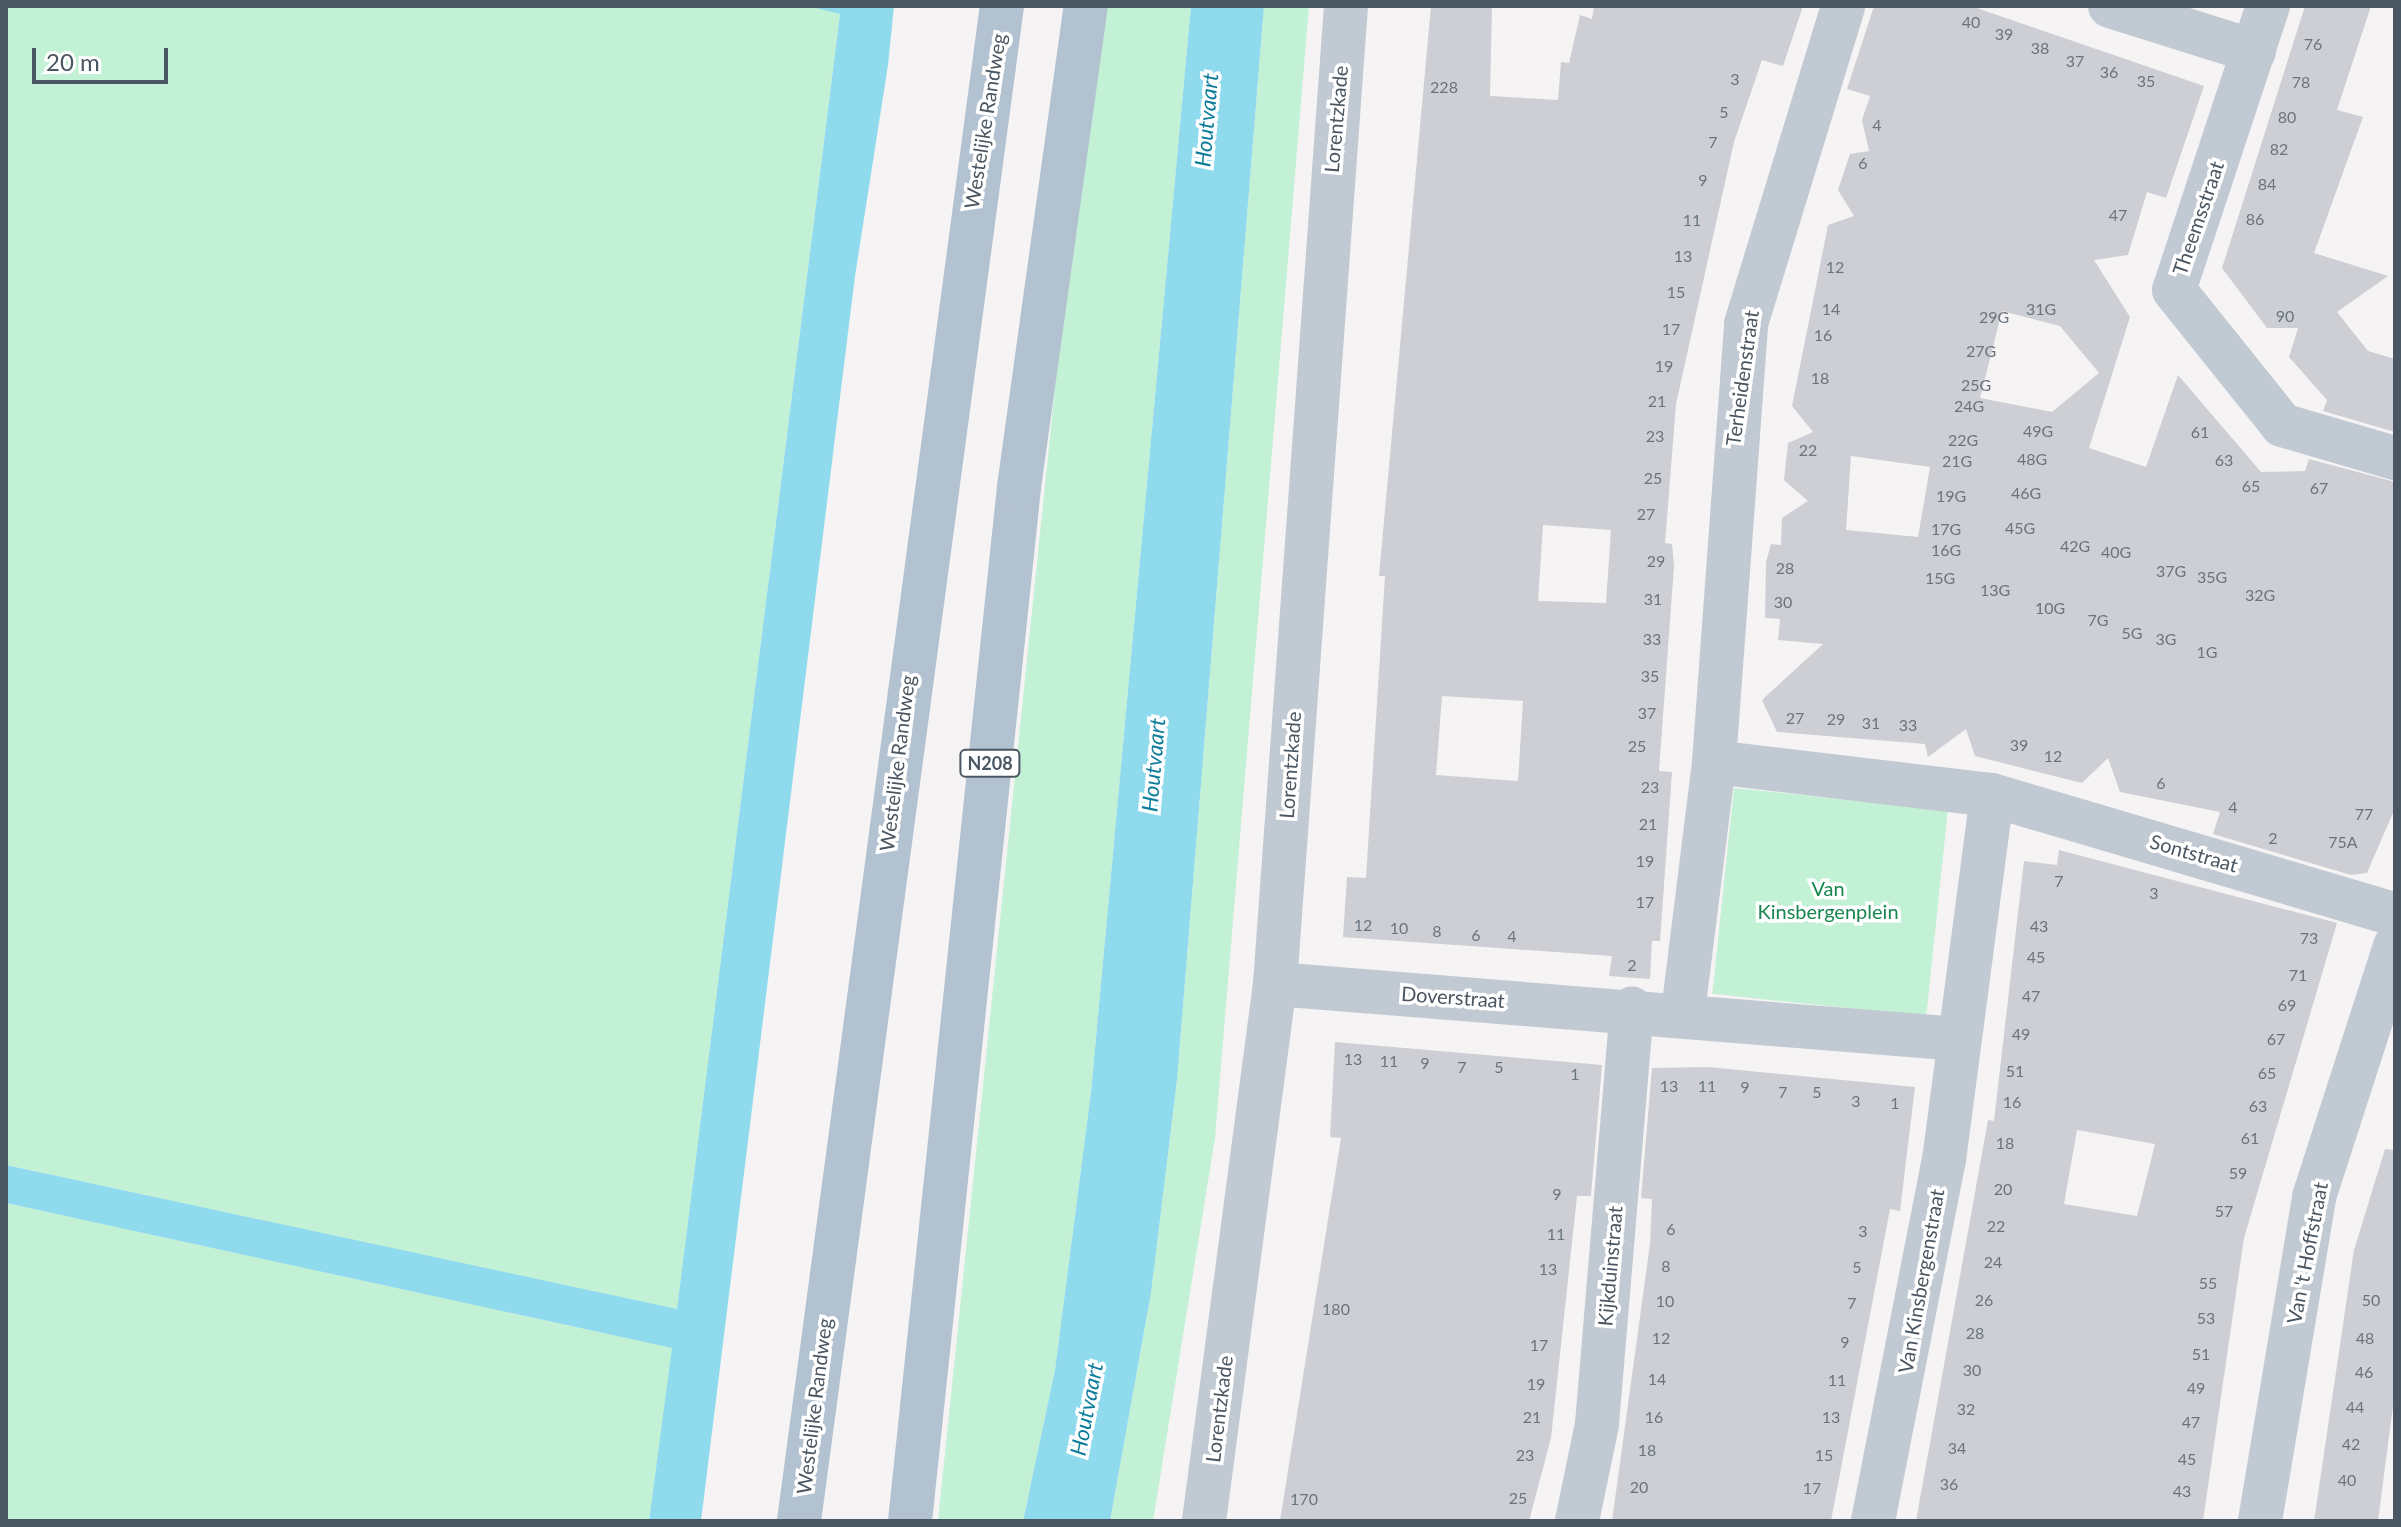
<!DOCTYPE html>
<style>
body{margin:0}
#map{position:relative;width:2401px;height:1527px;overflow:hidden;background:#f5f3f3;font-family:Lato,sans-serif}
div>[style]{position:absolute}
.green>*{inset:0;background:#c3f1d5;transform-origin:0 0}
.water>*{inset:0;background:#90daee}
.building>*{inset:0;background:#cdcfd5}
.minor>*{height:44px;margin:-22px;padding:0 22px;transform-origin:22px;border-radius:22px;background:#c1cad2}
.major>*{height:44px;margin:-22px;padding:0 22px;transform-origin:22px;border-radius:22px;background:#b3c2d1}
span{translate:-50% -50%;white-space:nowrap;text-align:center;line-height:1.15;-webkit-text-stroke:7px #fff;paint-order:stroke}
.number-label{font-size:16px;color:#6b747e}
.number-label span{-webkit-text-stroke-width:0}
.shield-label span{padding:2px 6px;background:#fff;border:2px solid;border-radius:6px;-webkit-text-stroke-width:0}
.shield-label{font-size:18px;color:#4a5661;font-weight:700}
.street-label{font-size:20px;color:#4a5661}
.park-label{font-size:20px;color:#17864f}
.water-label{font-size:22px;color:#0c7c9b;font-style:italic}
.frame{position:absolute;inset:0;border:8px solid #4a5661;pointer-events:none}
.scale{position:absolute;left:32px;top:48px;width:136px;height:36px;box-sizing:border-box;border:4px solid #4a5661;border-top:0;padding-left:10px;font-size:24px;line-height:28px;white-space:nowrap;color:#4a5661;-webkit-text-stroke:6px #fff;paint-order:stroke}
</style>
<div id="map">
<div class="green">
<div style="clip-path:polygon(6px 6px,808px 6px,840px 13px,677px 1310px,6px 1165px)"></div>
<div style="clip-path:polygon(1105px 6px,1191px 6px,1091px 1092px,1055px 1370px,1023px 1521px,938px 1521px,1079px 156px)"></div>
<div style="clip-path:polygon(1264px 6px,1309px 6px,1215px 1138px,1153px 1521px,1110px 1521px,1151px 1293px,1177px 1080px)"></div>
<div style="left:1734px;top:788px;width:215px;height:207px;rotate:6deg"></div>
<div style="clip-path:polygon(6px 1203px,673px 1348px,649px 1521px,6px 1521px)"></div>
</div>
<div class="water">
<div style="clip-path:polygon(808px 6px,894px 6px,888px 65px,855px 276px,701px 1521px,649px 1521px,672px 1348px,6px 1203px,6px 1165px,677px 1309px,840px 14px)"></div>
<div style="clip-path:polygon(1191px 6px,1264px 6px,1177px 1080px,1151px 1293px,1110px 1521px,1023px 1521px,1055px 1370px,1091px 1092px)"></div>
</div>
<div class="building">
<div style="clip-path:polygon(evenodd,1431px 6px,1492px 6px,1490px 96px,1558px 100px,1561px 62px,1569px 63px,1580px 15px,1592px 19px,1594px 6px,1803px 6px,1783px 66px,1762px 60px,1734px 142px,1676px 404px,1665px 543px,1672px 544px,1674px 566px,1659px 771px,1672px 772px,1660px 941px,1652px 941px,1650px 979px,1609px 976px,1612px 956px,1343px 937px,1347px 877px,1366px 878px,1385px 576px,1379px 576px,1431px 6px,1543px 525px,1611px 530px,1606px 603px,1538px 601px,1543px 525px,1431px 6px,1442px 696px,1523px 701px,1518px 781px,1436px 775px,1442px 696px)"></div>
<div style="clip-path:polygon(evenodd,1874px 6px,1971px 6px,2204px 86px,2166px 198px,2147px 192px,2128px 255px,2094px 260px,2130px 317px,2089px 448px,2146px 467px,2178px 375px,2261px 472px,2305px 471px,2309px 459px,2395px 482px,2395px 808px,2367px 873px,2351px 875px,2213px 834px,2220px 812px,2120px 792px,2108px 758px,2082px 783px,1975px 756px,1966px 729px,1928px 757px,1925px 744px,1777px 732px,1762px 700px,1823px 644px,1778px 640px,1780px 619px,1765px 618px,1766px 562px,1771px 544px,1781px 545px,1782px 518px,1808px 501px,1784px 480px,1788px 443px,1813px 432px,1792px 406px,1828px 225px,1854px 216px,1838px 190px,1850px 154px,1869px 151px,1862px 120px,1870px 96px,1847px 89px,1874px 6px,2002px 311px,2060px 326px,2099px 373px,2052px 412px,1980px 398px,2002px 311px,1874px 6px,1851px 456px,1930px 467px,1918px 537px,1846px 530px,1851px 456px)"></div>
<div style="clip-path:polygon(2305px 6px,2371px 6px,2337px 110px,2363px 117px,2314px 253px,2388px 276px,2337px 312px,2368px 351px,2395px 359px,2395px 432px,2323px 411px,2327px 400px,2289px 357px,2298px 328px,2267px 328px,2222px 268px)"></div>
<div style="clip-path:polygon(evenodd,2059px 850px,2337px 923px,2244px 1238px,2203px 1521px,1916px 1521px,1988px 1120px,1994px 1121px,2024px 861px,2057px 865px,2059px 850px,2077px 1130px,2155px 1144px,2137px 1216px,2064px 1204px,2077px 1130px)"></div>
<div style="clip-path:polygon(1335px 1042px,1602px 1065px,1591px 1196px,1577px 1196px,1551px 1438px,1529px 1521px,1280px 1521px,1341px 1138px,1330px 1137px)"></div>
<div style="clip-path:polygon(1708px 1067px,1915px 1087px,1900px 1211px,1890px 1209px,1831px 1521px,1612px 1521px,1650px 1244px,1652px 1199px,1641px 1198px,1652px 1068px)"></div>
<div style="clip-path:polygon(2385px 1149px,2395px 1150px,2395px 1391px,2378px 1521px,2314px 1521px,2354px 1250px)"></div>
</div>
<div class="minor">
<div style="left:2110px;top:6px;width:151px;rotate:17.4deg"></div>
<div style="left:2268px;top:6px;width:299px;rotate:108.3deg"></div>
<div style="left:2174px;top:290px;width:173px;rotate:51.3deg"></div>
<div style="left:2282px;top:425px;width:118px;rotate:16.3deg"></div>
<div style="left:1714px;top:762px;width:280px;rotate:6.8deg"></div>
<div style="left:1992px;top:795px;width:420px;rotate:16.5deg"></div>
<div style="left:1275px;top:984px;width:686px;rotate:4.6deg"></div>
<div style="left:1683px;top:1012px;width:252px;rotate:-82.9deg"></div>
<div style="left:1714px;top:762px;width:439px;rotate:-85.8deg"></div>
<div style="left:1746px;top:324px;width:332px;rotate:-73deg"></div>
<div style="left:1204px;top:1521px;width:542px;rotate:-82.47deg"></div>
<div style="left:1275px;top:984px;width:981px;rotate:-85.85deg"></div>
<div style="left:1577px;top:1521px;width:99px;rotate:-78.3deg"></div>
<div style="left:1597px;top:1424px;width:417px;rotate:-85.2deg"></div>
<div style="left:1873px;top:1521px;width:368px;rotate:-78.9deg"></div>
<div style="left:1944px;top:1160px;width:368px;rotate:-82.5deg"></div>
<div style="left:2260px;top:1521px;width:328px;rotate:-80.5deg"></div>
<div style="left:2314px;top:1197px;width:264px;rotate:-72.1deg"></div>
</div>
<div class="major">
<div style="left:799px;top:1521px;width:1529px;rotate:-82.37deg"></div>
<div style="left:910px;top:1521px;width:1040px;rotate:-83.98deg"></div>
<div style="left:1019px;top:487px;width:486px;rotate:-82.1deg"></div>
</div>
<div class="number-label">
<span style="left:1971px;top:22px">40</span>
<span style="left:2004px;top:34px">39</span>
<span style="left:2313px;top:44px">76</span>
<span style="left:2040px;top:48px">38</span>
<span style="left:2075px;top:61px">37</span>
<span style="left:2109px;top:72px">36</span>
<span style="left:1735px;top:79px">3</span>
<span style="left:2146px;top:81px">35</span>
<span style="left:2301px;top:82px">78</span>
<span style="left:1444px;top:87px">228</span>
<span style="left:1724px;top:112px">5</span>
<span style="left:2287px;top:117px">80</span>
<span style="left:1877px;top:125px">4</span>
<span style="left:1713px;top:142px">7</span>
<span style="left:2279px;top:149px">82</span>
<span style="left:1863px;top:163px">6</span>
<span style="left:1703px;top:180px">9</span>
<span style="left:2267px;top:184px">84</span>
<span style="left:2118px;top:215px">47</span>
<span style="left:2255px;top:219px">86</span>
<span style="left:1692px;top:220px">11</span>
<span style="left:1683px;top:256px">13</span>
<span style="left:1835px;top:267px">12</span>
<span style="left:1676px;top:292px">15</span>
<span style="left:1831px;top:309px">14</span>
<span style="left:2041px;top:309px">31G</span>
<span style="left:2285px;top:316px">90</span>
<span style="left:1994px;top:317px">29G</span>
<span style="left:1671px;top:329px">17</span>
<span style="left:1823px;top:335px">16</span>
<span style="left:1981px;top:351px">27G</span>
<span style="left:1664px;top:366px">19</span>
<span style="left:1820px;top:378px">18</span>
<span style="left:1976px;top:385px">25G</span>
<span style="left:1657px;top:401px">21</span>
<span style="left:1969px;top:406px">24G</span>
<span style="left:2038px;top:431px">49G</span>
<span style="left:2200px;top:432px">61</span>
<span style="left:1655px;top:436px">23</span>
<span style="left:1963px;top:440px">22G</span>
<span style="left:1808px;top:450px">22</span>
<span style="left:2032px;top:459px">48G</span>
<span style="left:2224px;top:460px">63</span>
<span style="left:1957px;top:461px">21G</span>
<span style="left:1653px;top:478px">25</span>
<span style="left:2251px;top:486px">65</span>
<span style="left:2319px;top:488px">67</span>
<span style="left:2026px;top:493px">46G</span>
<span style="left:1951px;top:496px">19G</span>
<span style="left:1646px;top:514px">27</span>
<span style="left:2020px;top:528px">45G</span>
<span style="left:1946px;top:529px">17G</span>
<span style="left:2075px;top:546px">42G</span>
<span style="left:1946px;top:550px">16G</span>
<span style="left:2116px;top:552px">40G</span>
<span style="left:1656px;top:561px">29</span>
<span style="left:1785px;top:568px">28</span>
<span style="left:2171px;top:571px">37G</span>
<span style="left:2212px;top:577px">35G</span>
<span style="left:1940px;top:578px">15G</span>
<span style="left:1995px;top:590px">13G</span>
<span style="left:2260px;top:595px">32G</span>
<span style="left:1653px;top:599px">31</span>
<span style="left:1783px;top:602px">30</span>
<span style="left:2050px;top:608px">10G</span>
<span style="left:2098px;top:620px">7G</span>
<span style="left:2132px;top:633px">5G</span>
<span style="left:1652px;top:639px">33</span>
<span style="left:2166px;top:639px">3G</span>
<span style="left:2207px;top:652px">1G</span>
<span style="left:1650px;top:676px">35</span>
<span style="left:1647px;top:713px">37</span>
<span style="left:1795px;top:718px">27</span>
<span style="left:1836px;top:719px">29</span>
<span style="left:1871px;top:723px">31</span>
<span style="left:1908px;top:725px">33</span>
<span style="left:2019px;top:745px">39</span>
<span style="left:1637px;top:746px">25</span>
<span style="left:2053px;top:756px">12</span>
<span style="left:2161px;top:783px">6</span>
<span style="left:1650px;top:787px">23</span>
<span style="left:2233px;top:807px">4</span>
<span style="left:2364px;top:814px">77</span>
<span style="left:1648px;top:824px">21</span>
<span style="left:2273px;top:838px">2</span>
<span style="left:2343px;top:842px">75A</span>
<span style="left:1645px;top:861px">19</span>
<span style="left:2059px;top:881px">7</span>
<span style="left:2154px;top:893px">3</span>
<span style="left:1645px;top:902px">17</span>
<span style="left:1363px;top:925px">12</span>
<span style="left:2039px;top:926px">43</span>
<span style="left:1399px;top:928px">10</span>
<span style="left:1437px;top:931px">8</span>
<span style="left:1476px;top:935px">6</span>
<span style="left:1512px;top:936px">4</span>
<span style="left:2309px;top:938px">73</span>
<span style="left:2036px;top:957px">45</span>
<span style="left:1632px;top:965px">2</span>
<span style="left:2298px;top:975px">71</span>
<span style="left:2031px;top:996px">47</span>
<span style="left:2287px;top:1005px">69</span>
<span style="left:2021px;top:1034px">49</span>
<span style="left:2276px;top:1039px">67</span>
<span style="left:1353px;top:1059px">13</span>
<span style="left:1389px;top:1061px">11</span>
<span style="left:1425px;top:1063px">9</span>
<span style="left:1462px;top:1067px">7</span>
<span style="left:1499px;top:1067px">5</span>
<span style="left:2015px;top:1071px">51</span>
<span style="left:2267px;top:1073px">65</span>
<span style="left:1575px;top:1074px">1</span>
<span style="left:1669px;top:1086px">13</span>
<span style="left:1707px;top:1086px">11</span>
<span style="left:1745px;top:1087px">9</span>
<span style="left:1783px;top:1092px">7</span>
<span style="left:1817px;top:1092px">5</span>
<span style="left:1856px;top:1101px">3</span>
<span style="left:2012px;top:1102px">16</span>
<span style="left:1895px;top:1103px">1</span>
<span style="left:2258px;top:1106px">63</span>
<span style="left:2250px;top:1138px">61</span>
<span style="left:2005px;top:1143px">18</span>
<span style="left:2238px;top:1173px">59</span>
<span style="left:2003px;top:1189px">20</span>
<span style="left:1557px;top:1194px">9</span>
<span style="left:2224px;top:1211px">57</span>
<span style="left:1996px;top:1226px">22</span>
<span style="left:1671px;top:1229px">6</span>
<span style="left:1863px;top:1231px">3</span>
<span style="left:1556px;top:1234px">11</span>
<span style="left:1993px;top:1262px">24</span>
<span style="left:1666px;top:1266px">8</span>
<span style="left:1857px;top:1267px">5</span>
<span style="left:1548px;top:1269px">13</span>
<span style="left:2208px;top:1283px">55</span>
<span style="left:1984px;top:1300px">26</span>
<span style="left:2371px;top:1300px">50</span>
<span style="left:1665px;top:1301px">10</span>
<span style="left:1852px;top:1303px">7</span>
<span style="left:1336px;top:1309px">180</span>
<span style="left:2206px;top:1318px">53</span>
<span style="left:1975px;top:1333px">28</span>
<span style="left:1661px;top:1338px">12</span>
<span style="left:2365px;top:1338px">48</span>
<span style="left:1845px;top:1342px">9</span>
<span style="left:1539px;top:1345px">17</span>
<span style="left:2201px;top:1354px">51</span>
<span style="left:1972px;top:1370px">30</span>
<span style="left:2364px;top:1372px">46</span>
<span style="left:1657px;top:1379px">14</span>
<span style="left:1837px;top:1380px">11</span>
<span style="left:1536px;top:1384px">19</span>
<span style="left:2196px;top:1388px">49</span>
<span style="left:2355px;top:1407px">44</span>
<span style="left:1966px;top:1409px">32</span>
<span style="left:1532px;top:1417px">21</span>
<span style="left:1654px;top:1417px">16</span>
<span style="left:1831px;top:1417px">13</span>
<span style="left:2191px;top:1422px">47</span>
<span style="left:2351px;top:1444px">42</span>
<span style="left:1957px;top:1448px">34</span>
<span style="left:1647px;top:1450px">18</span>
<span style="left:1525px;top:1455px">23</span>
<span style="left:1824px;top:1455px">15</span>
<span style="left:2187px;top:1459px">45</span>
<span style="left:2347px;top:1480px">40</span>
<span style="left:1949px;top:1484px">36</span>
<span style="left:1639px;top:1487px">20</span>
<span style="left:1812px;top:1488px">17</span>
<span style="left:2182px;top:1491px">43</span>
<span style="left:1518px;top:1498px">25</span>
<span style="left:1304px;top:1499px">170</span>
</div>
<div class="shield-label">
<span style="left:990px;top:763px">N208</span>
</div>
<div class="street-label">
<span style="left:1336px;top:119px;rotate:-85deg">Lorentzkade</span>
<span style="left:985px;top:121px;rotate:-81deg">Westelijke Randweg</span>
<span style="left:2198px;top:218px;rotate:-71deg">Theemsstraat</span>
<span style="left:1742px;top:378px;rotate:-82deg">Terheidenstraat</span>
<span style="left:897px;top:763px;rotate:-83deg">Westelijke Randweg</span>
<span style="left:1290px;top:765px;rotate:-86deg">Lorentzkade</span>
<span style="left:2194px;top:853px;rotate:16deg">Sontstraat</span>
<span style="left:1453px;top:997px;rotate:4deg">Doverstraat</span>
<span style="left:2307px;top:1253px;rotate:-79deg">Van 't Hoffstraat</span>
<span style="left:1610px;top:1266px;rotate:-85deg">Kijkduinstraat</span>
<span style="left:1921px;top:1281px;rotate:-80deg">Van Kinsbergenstraat</span>
<span style="left:814px;top:1406px;rotate:-83deg">Westelijke Randweg</span>
<span style="left:1219px;top:1409px;rotate:-83deg">Lorentzkade</span>
</div>
<div class="park-label">
<span style="left:1828px;top:900px">Van<br>Kinsbergenplein</span>
</div>
<div class="water-label">
<span style="left:1206px;top:120px;rotate:-85deg">Houtvaart</span>
<span style="left:1153px;top:765px;rotate:-85deg">Houtvaart</span>
<span style="left:1086px;top:1409px;rotate:-79deg">Houtvaart</span>
</div>
<div class="frame"></div>
<div class="scale">20 m</div>
</div>
